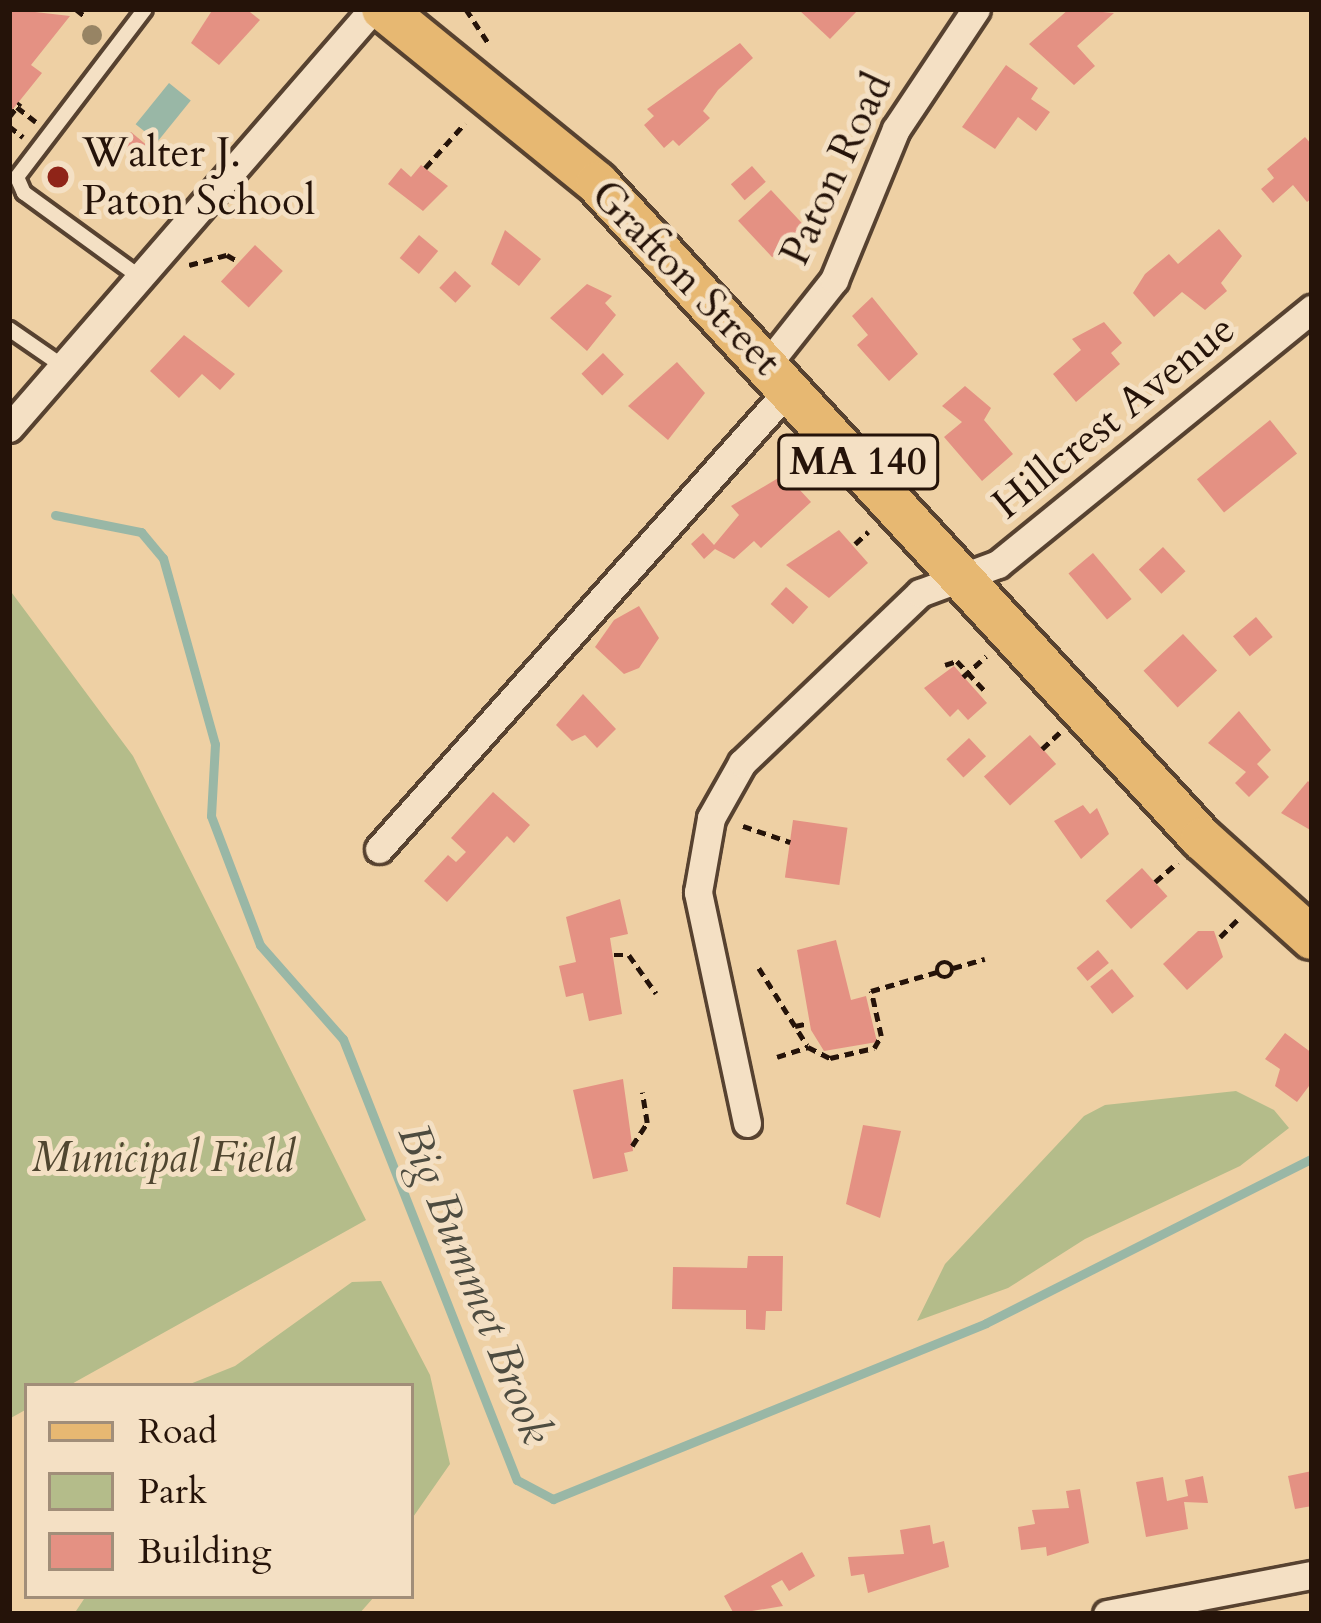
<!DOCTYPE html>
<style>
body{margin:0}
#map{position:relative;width:1321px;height:1623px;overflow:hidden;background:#eed0a4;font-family:Cardo,serif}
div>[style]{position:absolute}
.green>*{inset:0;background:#b4bc8a}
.water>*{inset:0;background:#99b7a6;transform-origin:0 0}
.stream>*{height:9px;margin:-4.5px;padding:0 4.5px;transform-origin:4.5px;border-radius:4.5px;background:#99b7a6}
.building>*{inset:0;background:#e49183;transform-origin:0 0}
.path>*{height:4.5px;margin-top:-2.25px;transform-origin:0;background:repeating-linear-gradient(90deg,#251309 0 9px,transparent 0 15px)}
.path>.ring{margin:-2.25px;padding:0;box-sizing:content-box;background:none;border:4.5px solid #251309;border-radius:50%}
.roads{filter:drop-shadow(3px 0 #574230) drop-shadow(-3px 0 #574230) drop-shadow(0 3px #574230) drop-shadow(0 -3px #574230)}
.lane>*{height:14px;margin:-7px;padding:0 7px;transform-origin:7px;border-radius:7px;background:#f4e0c4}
.street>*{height:27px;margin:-13.5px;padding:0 13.5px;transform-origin:13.5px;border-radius:13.5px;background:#f4e0c4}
.primary>*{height:42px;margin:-21px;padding:0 21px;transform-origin:21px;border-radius:21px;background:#e7b872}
.trees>*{width:20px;height:20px;margin:-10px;border-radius:50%;background:#978464}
.dots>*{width:33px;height:33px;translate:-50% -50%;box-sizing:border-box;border:6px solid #f4e0c4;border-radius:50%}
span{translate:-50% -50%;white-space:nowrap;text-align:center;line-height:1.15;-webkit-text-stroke:10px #f4e0c4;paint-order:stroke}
.shield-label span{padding:3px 9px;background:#f4e0c4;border:3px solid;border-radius:9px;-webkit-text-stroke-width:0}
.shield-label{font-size:39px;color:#251309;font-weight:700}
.poi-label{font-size:42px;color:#251309}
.left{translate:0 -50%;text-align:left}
.street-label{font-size:42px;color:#251309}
.park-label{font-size:42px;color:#504630;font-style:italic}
.water-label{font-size:45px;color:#4e4c40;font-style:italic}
.frame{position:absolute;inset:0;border:12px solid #251309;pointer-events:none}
.legend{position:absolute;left:24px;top:1383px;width:390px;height:216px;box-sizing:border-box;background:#f4e0c4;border:3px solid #a18e79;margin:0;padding:15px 21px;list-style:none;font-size:36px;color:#251309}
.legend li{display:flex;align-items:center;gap:24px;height:60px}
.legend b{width:60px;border:3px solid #a18e79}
</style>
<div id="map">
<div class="green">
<div style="clip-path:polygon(9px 589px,133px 756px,366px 1220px,68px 1386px,27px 1386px,27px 1409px,9px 1419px)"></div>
<div style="clip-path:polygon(1236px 1091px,1274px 1110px,1289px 1128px,1240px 1166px,1085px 1239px,1008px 1288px,917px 1321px,945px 1264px,1084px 1116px,1105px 1105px)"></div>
<div style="clip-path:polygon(381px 1281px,430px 1375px,450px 1464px,411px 1520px,411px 1386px,185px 1386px,235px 1366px,352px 1282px)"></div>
<div style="clip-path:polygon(86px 1596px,389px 1596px,374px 1597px,359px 1614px,74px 1614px)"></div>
</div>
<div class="water">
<div style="left:169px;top:83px;width:28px;height:53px;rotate:39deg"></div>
</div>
<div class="stream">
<div style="left:55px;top:515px;width:88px;rotate:11.2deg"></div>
<div style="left:141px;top:532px;width:34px;rotate:50deg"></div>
<div style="left:163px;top:558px;width:193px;rotate:74.4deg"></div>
<div style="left:215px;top:744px;width:72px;rotate:93.2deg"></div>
<div style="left:211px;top:816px;width:138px;rotate:69.2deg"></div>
<div style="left:260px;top:945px;width:125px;rotate:48.6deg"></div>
<div style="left:343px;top:1039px;width:474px;rotate:68.5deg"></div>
<div style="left:517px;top:1480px;width:41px;rotate:27.8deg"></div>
<div style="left:553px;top:1499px;width:467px;rotate:-22.1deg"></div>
<div style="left:986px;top:1323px;width:365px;rotate:-26.8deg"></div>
</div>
<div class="building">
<div style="clip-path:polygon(9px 9px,70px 16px,31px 65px,42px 73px,9px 114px)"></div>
<div style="clip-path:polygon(213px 9px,246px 9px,260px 20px,219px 65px,191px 43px)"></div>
<div style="clip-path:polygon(798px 9px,859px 9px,830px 39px)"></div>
<div style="clip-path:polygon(1069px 9px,1114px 13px,1077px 46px,1095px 66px,1074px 85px,1029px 44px)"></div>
<div style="clip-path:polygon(740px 43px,753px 58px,718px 90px,703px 111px,710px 118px,679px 146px,673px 140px,664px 148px,644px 125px,654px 116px,647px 109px)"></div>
<div style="clip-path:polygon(1006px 65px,1038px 88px,1031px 99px,1050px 112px,1036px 131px,1018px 117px,995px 149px,962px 127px)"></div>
<div style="left:131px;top:132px;width:30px;height:17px;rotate:40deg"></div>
<div style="clip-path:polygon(1305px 137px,1312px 145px,1312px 198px,1307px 202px,1293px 185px,1273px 203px,1261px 189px,1274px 178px,1267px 169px)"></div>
<div style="clip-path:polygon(421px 165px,448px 186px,423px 211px,388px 184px,401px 168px,411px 177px)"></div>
<div style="left:752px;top:166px;width:21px;height:28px;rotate:49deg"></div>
<div style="left:771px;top:190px;width:50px;height:45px;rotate:47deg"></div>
<div style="clip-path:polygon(1219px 229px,1242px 256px,1221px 283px,1227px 291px,1205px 310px,1182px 292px,1154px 317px,1133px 293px,1145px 274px,1169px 254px,1178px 264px)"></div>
<div style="clip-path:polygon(505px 230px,541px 259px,519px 286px,491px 264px)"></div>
<div style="left:419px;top:235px;width:25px;height:30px;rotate:40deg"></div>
<div style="left:255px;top:245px;width:38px;height:50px;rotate:43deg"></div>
<div style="left:455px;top:271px;width:22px;height:23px;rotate:43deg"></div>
<div style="clip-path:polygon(587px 284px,612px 296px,605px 303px,616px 315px,587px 351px,550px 318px)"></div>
<div style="clip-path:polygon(872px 297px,918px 354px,889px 381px,857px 345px,868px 335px,852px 316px)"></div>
<div style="clip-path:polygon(1104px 322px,1122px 343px,1111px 353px,1120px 364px,1076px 402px,1053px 374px,1081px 350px,1072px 339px)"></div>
<div style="clip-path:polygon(184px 335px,235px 374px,220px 390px,202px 374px,179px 398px,150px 371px)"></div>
<div style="left:603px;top:353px;width:30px;height:30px;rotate:46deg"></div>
<div style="clip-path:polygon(677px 362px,705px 393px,668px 440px,628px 406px)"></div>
<div style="clip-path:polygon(965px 386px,991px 408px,984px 420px,1013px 454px,982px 481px,944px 437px,962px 422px,942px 406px)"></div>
<div style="left:1270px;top:420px;width:43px;height:94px;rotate:51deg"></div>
<div style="clip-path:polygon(785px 474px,811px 502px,761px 548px,754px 541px,734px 559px,715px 549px,704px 559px,691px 544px,703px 533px,714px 545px,739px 515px,731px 506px)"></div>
<div style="clip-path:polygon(839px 530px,868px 563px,829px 598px,786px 565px)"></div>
<div style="left:1163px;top:547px;width:33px;height:33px;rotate:47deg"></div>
<div style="left:1093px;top:553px;width:60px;height:32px;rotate:50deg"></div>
<div style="left:786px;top:587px;width:30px;height:23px;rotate:42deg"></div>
<div style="clip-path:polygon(639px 606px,659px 638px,639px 668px,624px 674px,595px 647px,614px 620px)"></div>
<div style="left:1256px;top:617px;width:26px;height:30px;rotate:50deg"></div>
<div style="left:1183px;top:634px;width:50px;height:54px;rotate:47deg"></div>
<div style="clip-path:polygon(954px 666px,987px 703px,968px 720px,958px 709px,950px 717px,924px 688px)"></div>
<div style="clip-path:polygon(583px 694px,616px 729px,597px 748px,585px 735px,572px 741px,556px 725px)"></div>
<div style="clip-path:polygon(1239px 711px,1271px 750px,1257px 764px,1269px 777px,1249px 797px,1235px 783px,1246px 772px,1208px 743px)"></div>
<div style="left:1030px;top:735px;width:39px;height:62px;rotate:48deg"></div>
<div style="left:969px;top:738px;width:25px;height:31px;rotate:47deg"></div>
<div style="clip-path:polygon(1308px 781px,1312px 785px,1312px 831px,1281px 813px)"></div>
<div style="clip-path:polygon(493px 792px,530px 825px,514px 843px,507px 836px,447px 902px,424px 881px,448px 855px,456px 862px,466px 852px,451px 838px)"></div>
<div style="clip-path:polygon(1083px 805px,1090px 814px,1097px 808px,1109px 834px,1081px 859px,1054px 821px)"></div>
<div style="left:793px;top:820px;width:55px;height:58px;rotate:8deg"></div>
<div style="left:1142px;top:868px;width:38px;height:49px;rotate:48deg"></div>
<div style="clip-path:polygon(620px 899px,628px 934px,610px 938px,622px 1014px,589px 1021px,583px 993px,566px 997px,559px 966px,576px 962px,566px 917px)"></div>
<div style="clip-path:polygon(1198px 931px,1214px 931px,1223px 957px,1187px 990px,1163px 964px)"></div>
<div style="clip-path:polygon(836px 940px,851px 1000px,866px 996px,877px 1042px,824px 1051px,811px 1030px,797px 950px)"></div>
<div style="left:1098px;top:950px;width:17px;height:28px;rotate:50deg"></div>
<div style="left:1112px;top:969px;width:35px;height:28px;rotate:51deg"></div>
<div style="clip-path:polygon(1285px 1033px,1312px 1053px,1312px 1082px,1297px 1102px,1275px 1086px,1280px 1069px,1265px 1059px)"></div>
<div style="clip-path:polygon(623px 1079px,633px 1151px,624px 1153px,628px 1171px,593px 1179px,573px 1090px)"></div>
<div style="clip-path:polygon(863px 1125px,901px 1131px,880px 1218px,846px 1204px)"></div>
<div style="clip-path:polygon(748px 1256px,783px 1256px,782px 1311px,766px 1311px,765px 1330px,746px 1329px,746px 1310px,672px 1309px,673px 1267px,747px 1268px)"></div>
<div style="clip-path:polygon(1312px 1471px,1312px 1506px,1295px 1509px,1288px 1476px)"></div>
<div style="clip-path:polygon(1203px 1476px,1208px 1503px,1184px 1502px,1188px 1529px,1146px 1537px,1136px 1482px,1163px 1477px,1167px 1501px,1188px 1496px,1185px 1480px)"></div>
<div style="clip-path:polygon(1080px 1489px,1089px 1543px,1047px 1556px,1046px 1547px,1021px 1550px,1018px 1527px,1035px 1524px,1032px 1510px,1069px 1508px,1066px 1491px)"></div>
<div style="clip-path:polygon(930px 1525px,933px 1544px,944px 1541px,949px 1567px,868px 1593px,864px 1574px,851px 1576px,848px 1557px,904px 1554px,900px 1530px)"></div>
<div style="clip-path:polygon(802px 1552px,815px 1576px,789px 1591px,782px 1580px,771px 1586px,783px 1606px,734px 1614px,724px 1596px)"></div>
</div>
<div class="path">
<div style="left:76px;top:9px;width:14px;rotate:39deg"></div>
<div style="left:466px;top:9px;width:42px;rotate:56.7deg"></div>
<div style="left:17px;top:107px;width:24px;rotate:38deg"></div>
<div style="left:9px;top:117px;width:18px;rotate:-52deg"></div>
<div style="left:9px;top:126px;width:18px;rotate:38deg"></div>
<div style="left:425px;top:168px;width:60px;rotate:-48.4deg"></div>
<div style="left:189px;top:265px;width:39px;rotate:-15deg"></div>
<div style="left:227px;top:255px;width:10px;rotate:29deg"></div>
<div style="left:855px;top:544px;width:18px;rotate:-43deg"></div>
<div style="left:945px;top:665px;width:13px;rotate:-18deg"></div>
<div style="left:957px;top:661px;width:42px;rotate:46.9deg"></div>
<div style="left:963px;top:677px;width:31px;rotate:-42deg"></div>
<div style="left:1042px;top:749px;width:25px;rotate:-43deg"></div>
<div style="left:743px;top:826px;width:50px;rotate:18.8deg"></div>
<div style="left:1155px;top:882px;width:30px;rotate:-41deg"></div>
<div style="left:1220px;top:937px;width:24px;rotate:-45deg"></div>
<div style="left:614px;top:955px;width:15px"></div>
<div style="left:629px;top:955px;width:47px;rotate:54.6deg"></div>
<div class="ring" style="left:937px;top:962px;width:11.5px;height:11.5px"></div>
<div style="left:759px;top:968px;width:91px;rotate:58.1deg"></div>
<div style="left:953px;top:968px;width:33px;rotate:-16deg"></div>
<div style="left:795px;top:1026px;width:14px;rotate:-12deg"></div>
<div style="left:777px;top:1057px;width:33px;rotate:-18deg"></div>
<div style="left:808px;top:1047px;width:25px;rotate:27deg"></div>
<div style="left:830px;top:1058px;width:45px;rotate:-12.8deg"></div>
<div style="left:874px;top:1048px;width:14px;rotate:-60deg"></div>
<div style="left:881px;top:1036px;width:46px;rotate:-102.5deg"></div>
<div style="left:871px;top:991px;width:69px;rotate:-16.1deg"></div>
<div style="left:632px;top:1146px;width:27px;rotate:-57deg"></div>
<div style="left:647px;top:1123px;width:31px;rotate:-99deg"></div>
</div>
<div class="roads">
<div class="lane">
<div style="left:137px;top:275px;width:140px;rotate:-144deg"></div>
<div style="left:24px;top:193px;width:17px;rotate:-114deg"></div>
<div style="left:17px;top:177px;width:211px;rotate:-52.7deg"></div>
<div style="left:9px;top:329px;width:63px;rotate:34.7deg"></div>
</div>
<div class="street">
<div style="left:769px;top:362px;width:105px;rotate:-51.6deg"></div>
<div style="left:834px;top:280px;width:163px;rotate:-67.7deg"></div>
<div style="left:896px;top:129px;width:144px;rotate:-56.3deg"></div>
<div style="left:9px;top:428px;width:555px;rotate:-49.02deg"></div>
<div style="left:379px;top:849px;width:620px;rotate:-48.27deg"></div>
<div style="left:747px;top:1123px;width:236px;rotate:-102deg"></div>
<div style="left:698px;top:892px;width:75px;rotate:-80deg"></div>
<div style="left:711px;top:818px;width:63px;rotate:-60.6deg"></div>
<div style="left:742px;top:763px;width:246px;rotate:-43.7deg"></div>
<div style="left:920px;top:593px;width:83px;rotate:-20.4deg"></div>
<div style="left:998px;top:564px;width:405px;rotate:-39.1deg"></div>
<div style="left:1107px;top:1614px;width:209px;rotate:-10.8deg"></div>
</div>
<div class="primary">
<div style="left:383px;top:9px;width:276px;rotate:39.1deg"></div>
<div style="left:597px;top:183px;width:892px;rotate:47.32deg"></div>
<div style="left:1202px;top:839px;width:148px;rotate:42deg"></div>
</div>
</div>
<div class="trees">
<div style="left:92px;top:35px"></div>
</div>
<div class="dots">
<div style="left:58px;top:177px;background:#8f2418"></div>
</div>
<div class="shield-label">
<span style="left:858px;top:462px">MA 140</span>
</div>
<div class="poi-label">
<span class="left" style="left:82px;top:177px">Walter J.<br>Paton School</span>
</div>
<div class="street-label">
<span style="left:836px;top:169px;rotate:-65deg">Paton Road</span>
<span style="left:686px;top:278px;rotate:46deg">Grafton Street</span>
<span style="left:1114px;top:417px;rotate:-39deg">Hillcrest Avenue</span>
</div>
<div class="park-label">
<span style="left:163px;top:1158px">Municipal Field</span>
</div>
<div class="water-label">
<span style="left:475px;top:1284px;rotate:68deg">Big Bummet Brook</span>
</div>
<div class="frame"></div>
<ul class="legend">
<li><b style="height:15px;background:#e7b872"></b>Road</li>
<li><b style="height:33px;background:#b4bc8a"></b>Park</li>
<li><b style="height:33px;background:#e49183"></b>Building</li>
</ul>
</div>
